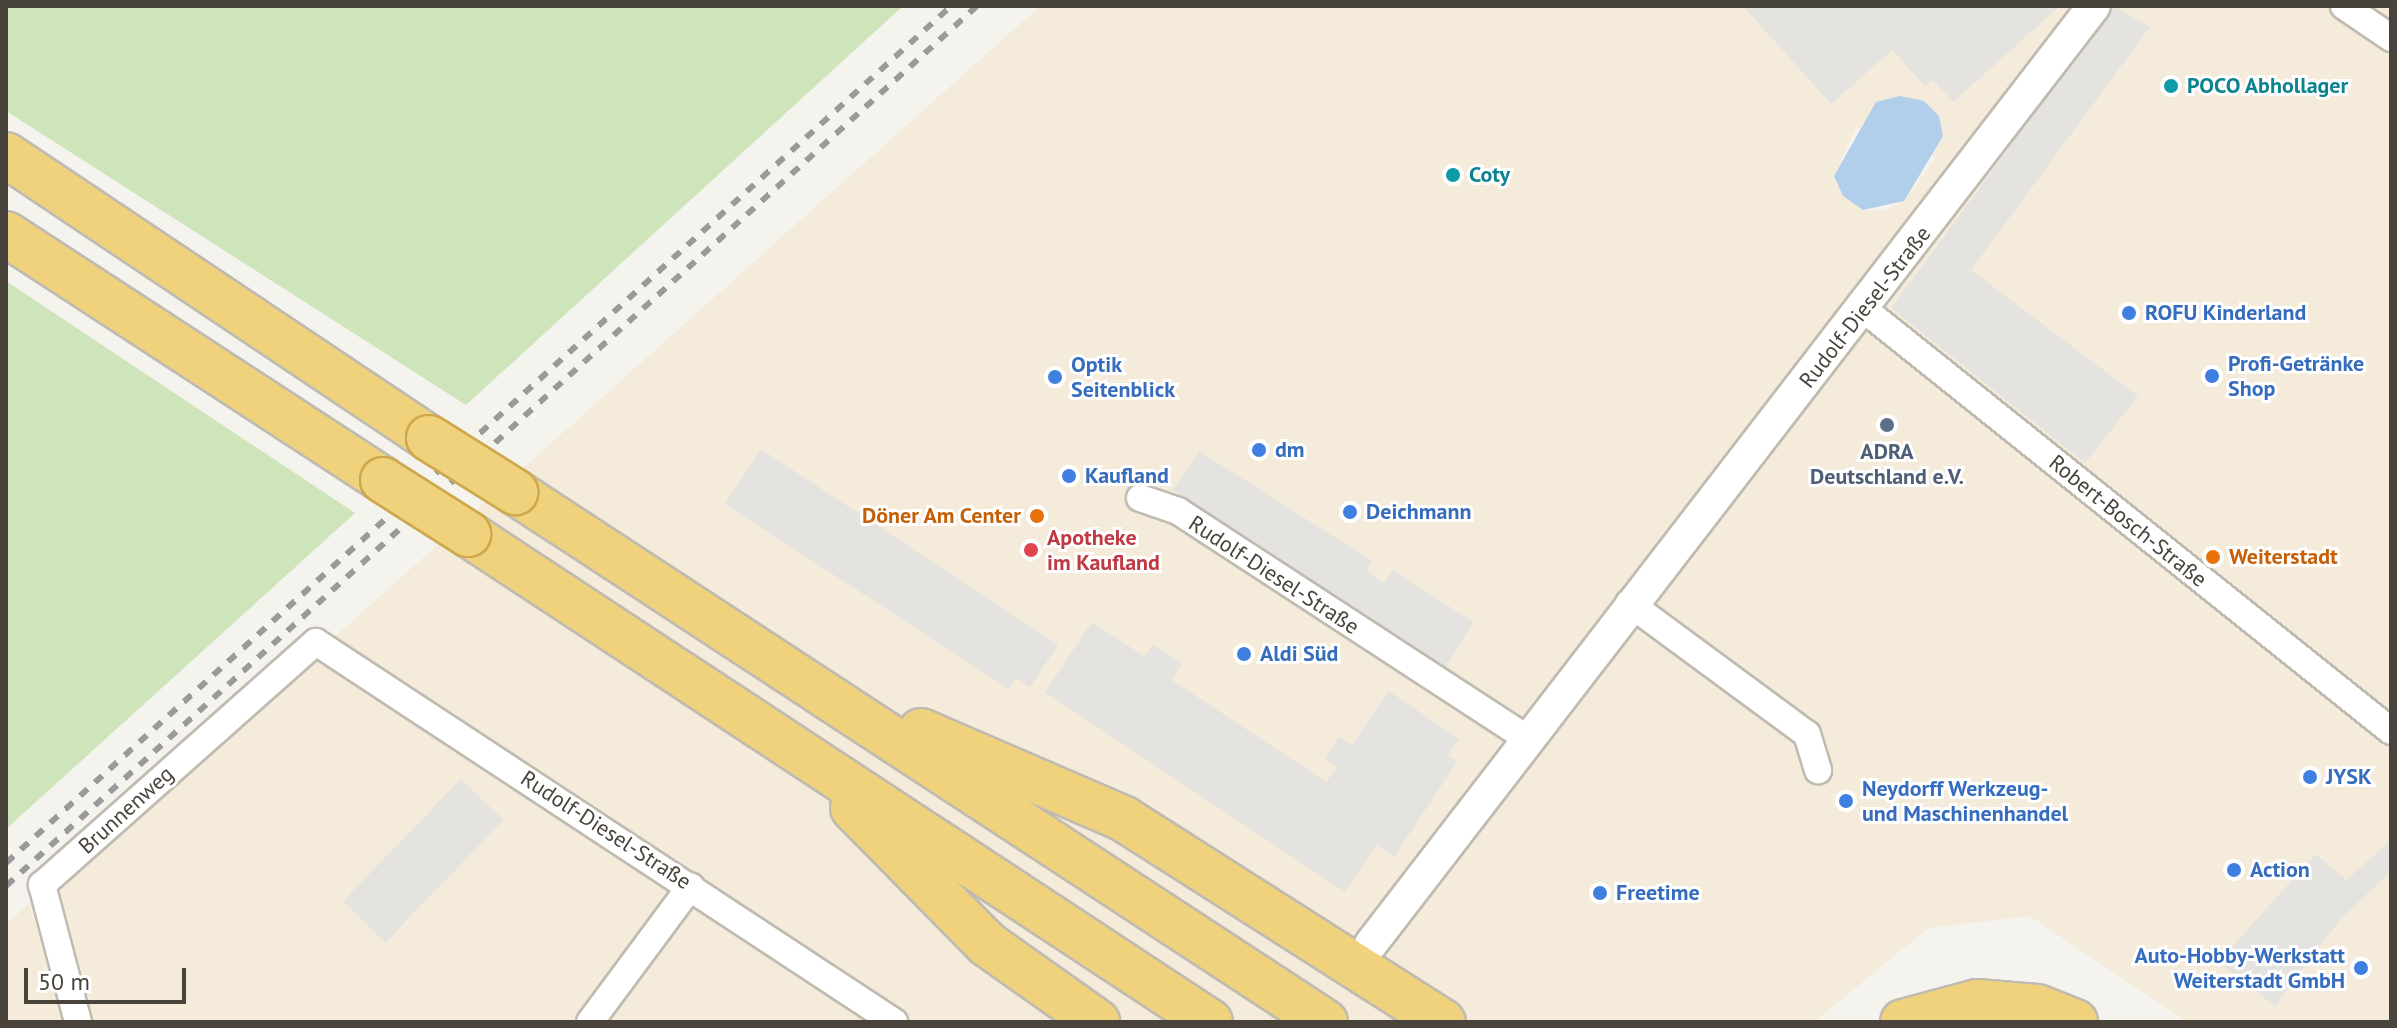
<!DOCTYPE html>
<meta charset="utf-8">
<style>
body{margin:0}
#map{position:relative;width:2397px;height:1028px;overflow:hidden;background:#f5f3ed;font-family:"PT Sans",sans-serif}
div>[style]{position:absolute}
.commercial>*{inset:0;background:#f4ebdb}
.green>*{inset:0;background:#cee4bb}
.parking>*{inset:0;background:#e4e3e0;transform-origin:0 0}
.water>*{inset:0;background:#b1ceea}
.tertiary-tunnel>*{height:32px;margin-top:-16px;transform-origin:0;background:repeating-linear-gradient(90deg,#d3d0c9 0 32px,transparent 0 48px)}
.roads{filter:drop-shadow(2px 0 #c0bbb0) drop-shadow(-2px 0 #c0bbb0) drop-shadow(0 2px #c0bbb0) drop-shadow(0 -2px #c0bbb0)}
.minor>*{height:26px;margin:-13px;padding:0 13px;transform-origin:13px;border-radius:13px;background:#fff}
.tertiary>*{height:32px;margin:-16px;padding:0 16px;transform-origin:16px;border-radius:16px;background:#fff}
.motorway>*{height:44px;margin:-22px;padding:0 22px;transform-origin:22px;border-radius:22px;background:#f0d27d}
.rail>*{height:6px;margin-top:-3px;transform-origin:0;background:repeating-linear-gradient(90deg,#9a9a9a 0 10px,transparent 0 20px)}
.bridges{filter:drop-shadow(2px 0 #cea84d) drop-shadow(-2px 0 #cea84d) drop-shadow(0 2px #cea84d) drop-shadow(0 -2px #cea84d)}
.motorway-bridge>*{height:44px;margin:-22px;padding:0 22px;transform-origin:22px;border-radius:22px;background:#f0d27d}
.dots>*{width:22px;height:22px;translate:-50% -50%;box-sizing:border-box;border:4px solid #fff;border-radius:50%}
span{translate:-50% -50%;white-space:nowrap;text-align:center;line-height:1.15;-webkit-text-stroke:6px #fff;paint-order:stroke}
.culture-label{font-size:22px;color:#0d838f;font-weight:700}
.left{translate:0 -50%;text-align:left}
.street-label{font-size:22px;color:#49443b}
.shop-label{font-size:22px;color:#366cbe;font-weight:700}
.right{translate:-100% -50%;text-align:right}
.service-label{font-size:22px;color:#4e5e75;font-weight:700}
.food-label{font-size:22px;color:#c56008;font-weight:700}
.health-label{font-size:22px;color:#be3a42;font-weight:700}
.frame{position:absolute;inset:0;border:8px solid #49443b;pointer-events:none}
.scale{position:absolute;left:24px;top:968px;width:162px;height:36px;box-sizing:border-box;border:4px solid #49443b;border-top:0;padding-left:10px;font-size:24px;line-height:28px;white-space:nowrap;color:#49443b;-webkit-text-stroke:6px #fff;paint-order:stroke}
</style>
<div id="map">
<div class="commercial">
<div style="clip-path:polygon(evenodd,1040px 6px,2391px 6px,2391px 1022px,2187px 1022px,2030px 916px,1928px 928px,1814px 1022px,91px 1022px,81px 1008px,56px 886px,1040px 6px,1856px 127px,1936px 157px,1904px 201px,1886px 210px,1863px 210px,1843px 196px,1834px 176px,1856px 127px)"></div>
<div style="clip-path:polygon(29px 903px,67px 1019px,69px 1022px,6px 1022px,6px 925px)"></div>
</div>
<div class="green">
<div style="clip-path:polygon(6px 6px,903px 6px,466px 405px,6px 111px)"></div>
<div style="clip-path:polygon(6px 281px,355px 513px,6px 829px)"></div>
</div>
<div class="parking">
<div style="clip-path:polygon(1743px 6px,2060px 6px,1953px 102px,1933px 80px,1925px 86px,1892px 50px,1831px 104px)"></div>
<div style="clip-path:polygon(2114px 6px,2150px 27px,1971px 270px,2138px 396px,2085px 463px,1891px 308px)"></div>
<div style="clip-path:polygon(761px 449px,1058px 645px,1030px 687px,1016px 678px,1009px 689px,725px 504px)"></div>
<div style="clip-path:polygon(1199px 451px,1372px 561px,1367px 571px,1384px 584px,1393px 570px,1473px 622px,1446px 668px,1173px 490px)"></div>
<div style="clip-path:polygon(1092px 622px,1144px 656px,1153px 644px,1182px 663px,1172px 680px,1326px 782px,1337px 767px,1325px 758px,1339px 737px,1352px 745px,1389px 691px,1459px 739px,1448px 755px,1457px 762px,1394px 857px,1377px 845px,1345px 892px,1045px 692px)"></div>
<div style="left:461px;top:779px;width:59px;height:170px;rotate:44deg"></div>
<div style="clip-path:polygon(2391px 841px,2391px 871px,2340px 920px,2275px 1006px,2218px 962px,2316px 854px,2346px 880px)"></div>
</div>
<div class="water">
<div style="clip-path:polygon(1900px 96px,1924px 101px,1939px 116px,1943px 136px,1904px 201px,1863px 210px,1843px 196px,1834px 176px,1876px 102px)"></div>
</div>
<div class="tertiary-tunnel">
<div style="left:1310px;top:1022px;width:93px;rotate:-52deg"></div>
</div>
<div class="roads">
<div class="minor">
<div style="left:2344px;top:6px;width:57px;rotate:34.2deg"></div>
<div style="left:1866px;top:311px;width:672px;rotate:38.66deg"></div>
<div style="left:1140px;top:498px;width:40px;rotate:18.9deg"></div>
<div style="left:1178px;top:511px;width:414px;rotate:33.1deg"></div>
<div style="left:1629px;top:603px;width:221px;rotate:36.4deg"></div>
<div style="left:1807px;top:734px;width:38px;rotate:73deg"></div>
<div style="left:78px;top:1022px;width:142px;rotate:-104.7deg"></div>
<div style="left:42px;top:885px;width:366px;rotate:-41.6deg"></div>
<div style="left:316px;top:642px;width:692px;rotate:33.32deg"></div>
<div style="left:590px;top:1022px;width:169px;rotate:-53.4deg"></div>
</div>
<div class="tertiary">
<div style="left:1371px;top:944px;width:1184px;rotate:-52.38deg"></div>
</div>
<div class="motorway">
<div style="left:6px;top:155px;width:509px;rotate:33.78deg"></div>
<div style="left:6px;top:234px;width:450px;rotate:33.1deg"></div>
<div style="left:515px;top:492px;width:968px;rotate:33.2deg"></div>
<div style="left:468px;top:534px;width:888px;rotate:33.33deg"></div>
<div style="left:921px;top:731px;width:221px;rotate:23.4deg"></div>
<div style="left:1124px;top:819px;width:378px;rotate:32.5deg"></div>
<div style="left:853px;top:808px;width:191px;rotate:45.4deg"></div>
<div style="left:987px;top:944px;width:135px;rotate:35.3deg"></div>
<div style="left:1903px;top:1022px;width:77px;rotate:-15.1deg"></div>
<div style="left:1977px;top:1002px;width:60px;rotate:4.8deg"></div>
<div style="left:2037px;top:1007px;width:41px;rotate:21.5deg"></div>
</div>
</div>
<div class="rail">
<div style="left:6px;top:863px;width:1276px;rotate:-42.2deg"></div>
<div style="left:6px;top:886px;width:1310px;rotate:-42.19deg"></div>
</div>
<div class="bridges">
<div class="motorway-bridge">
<div style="left:429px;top:438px;width:102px;rotate:32.1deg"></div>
<div style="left:383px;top:480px;width:101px;rotate:32.4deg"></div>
</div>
</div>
<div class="dots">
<div style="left:2171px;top:86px;background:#0f9aa8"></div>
<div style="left:1453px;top:175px;background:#0f9aa8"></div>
<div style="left:2129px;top:313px;background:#3f7fe0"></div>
<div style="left:2212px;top:376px;background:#3f7fe0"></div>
<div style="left:1055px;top:377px;background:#3f7fe0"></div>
<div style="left:1887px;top:425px;background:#5c6f8a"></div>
<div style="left:1259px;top:450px;background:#3f7fe0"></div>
<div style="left:1069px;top:476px;background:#3f7fe0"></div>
<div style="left:1350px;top:512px;background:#3f7fe0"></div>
<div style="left:1037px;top:516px;background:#e8710a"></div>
<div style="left:1031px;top:550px;background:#e0444e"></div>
<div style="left:2213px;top:557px;background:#e8710a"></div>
<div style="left:1244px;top:654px;background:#3f7fe0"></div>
<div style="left:2310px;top:777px;background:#3f7fe0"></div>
<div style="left:1846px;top:801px;background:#3f7fe0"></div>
<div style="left:2234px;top:870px;background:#3f7fe0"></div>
<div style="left:1600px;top:893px;background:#3f7fe0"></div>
<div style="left:2361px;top:968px;background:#3f7fe0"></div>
</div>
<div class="culture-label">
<span class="left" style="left:2187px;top:86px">POCO Abhollager</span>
<span class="left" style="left:1469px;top:175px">Coty</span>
</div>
<div class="street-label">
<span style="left:1865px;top:307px;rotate:-52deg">Rudolf-Diesel-Straße</span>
<span style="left:2128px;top:521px;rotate:39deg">Robert-Bosch-Straße</span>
<span style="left:1274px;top:575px;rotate:33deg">Rudolf-Diesel-Straße</span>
<span style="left:126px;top:810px;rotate:-42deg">Brunnenweg</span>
<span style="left:606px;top:830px;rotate:33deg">Rudolf-Diesel-Straße</span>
</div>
<div class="shop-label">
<span class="left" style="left:2145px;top:313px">ROFU Kinderland</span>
<span class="left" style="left:2228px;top:376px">Profi-Getränke<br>Shop</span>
<span class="left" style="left:1071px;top:377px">Optik<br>Seitenblick</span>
<span class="left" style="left:1275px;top:450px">dm</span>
<span class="left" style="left:1085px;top:476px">Kaufland</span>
<span class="left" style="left:1366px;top:512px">Deichmann</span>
<span class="left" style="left:1260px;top:654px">Aldi Süd</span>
<span class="left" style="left:2326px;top:777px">JYSK</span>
<span class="left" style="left:1862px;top:801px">Neydorff Werkzeug-<br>und Maschinenhandel</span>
<span class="left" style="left:2250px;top:870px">Action</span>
<span class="left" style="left:1616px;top:893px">Freetime</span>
<span class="right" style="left:2345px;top:968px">Auto-Hobby-Werkstatt<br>Weiterstadt GmbH</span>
</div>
<div class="service-label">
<span style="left:1887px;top:464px">ADRA<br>Deutschland e.V.</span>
</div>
<div class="food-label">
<span class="right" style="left:1021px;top:516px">Döner Am Center</span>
<span class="left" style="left:2229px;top:557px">Weiterstadt</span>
</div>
<div class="health-label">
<span class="left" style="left:1047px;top:550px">Apotheke<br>im Kaufland</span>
</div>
<div class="frame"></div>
<div class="scale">50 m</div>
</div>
